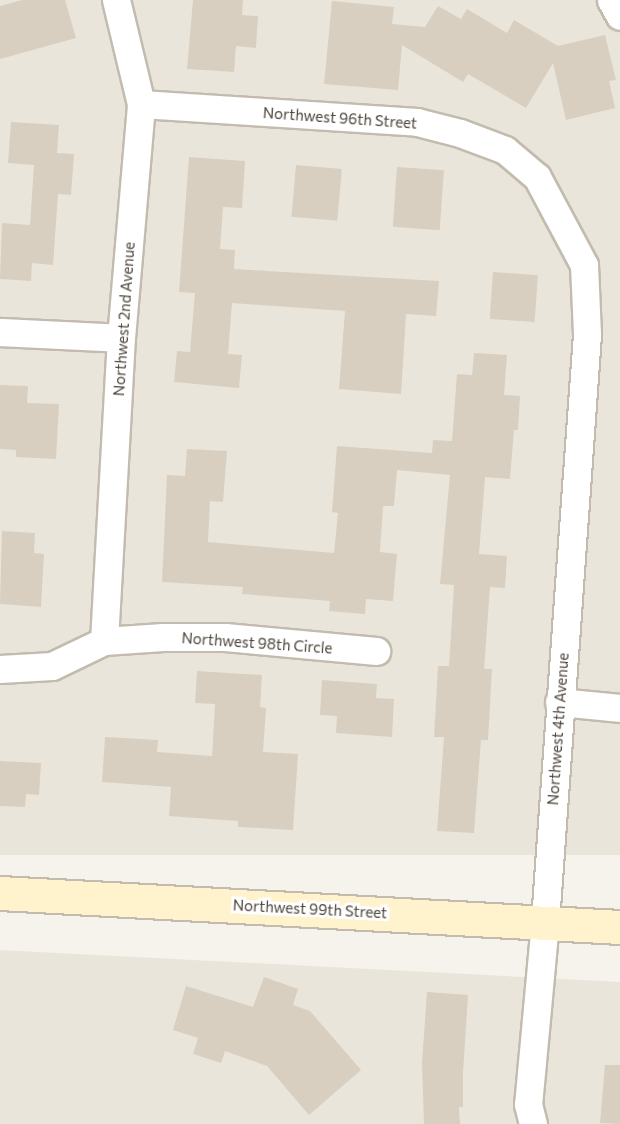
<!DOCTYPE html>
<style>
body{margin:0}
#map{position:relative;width:620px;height:1124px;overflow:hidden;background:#f6f3ec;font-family:Commissioner,sans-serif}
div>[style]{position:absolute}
.residential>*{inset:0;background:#eae5da;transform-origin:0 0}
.building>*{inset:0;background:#d8cfc1;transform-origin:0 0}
.roads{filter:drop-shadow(2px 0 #c2bbae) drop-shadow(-2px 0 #c2bbae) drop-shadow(0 2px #c2bbae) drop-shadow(0 -2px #c2bbae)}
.street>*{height:27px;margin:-13.5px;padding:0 13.5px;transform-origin:13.5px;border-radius:13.5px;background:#fff}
.secondary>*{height:33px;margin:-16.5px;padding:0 16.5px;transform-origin:16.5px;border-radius:16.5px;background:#fff3cd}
span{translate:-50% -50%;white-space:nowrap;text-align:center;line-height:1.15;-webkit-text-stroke:6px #fff;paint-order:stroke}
.street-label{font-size:15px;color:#4b4439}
</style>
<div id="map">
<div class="residential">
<div style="left:0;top:0;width:620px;height:855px"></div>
<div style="clip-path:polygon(0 950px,620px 982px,620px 1124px,0 1124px)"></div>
</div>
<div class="building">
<div style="clip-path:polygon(22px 0,65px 0,76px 38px,0 59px,0 6px)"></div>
<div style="clip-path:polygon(193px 0,243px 0,242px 15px,258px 16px,256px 48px,236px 46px,234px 72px,187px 69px)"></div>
<div style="clip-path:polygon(332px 1px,394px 7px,392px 24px,425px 27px,438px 6px,461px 19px,467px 9px,507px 33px,514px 20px,558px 46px,605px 35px,616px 80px,609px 81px,615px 108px,566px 120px,553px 63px,526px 108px,468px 74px,463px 82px,402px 45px,398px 90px,324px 84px)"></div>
<div style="clip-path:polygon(11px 122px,59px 125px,57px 153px,74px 154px,71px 195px,58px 194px,53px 265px,32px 263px,31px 281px,0 279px,2px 223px,30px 225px,34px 165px,8px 163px)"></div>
<div style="clip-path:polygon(189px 157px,245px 161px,242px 208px,223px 207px,220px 249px,235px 250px,234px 269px,439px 281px,436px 316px,406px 314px,401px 394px,339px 389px,345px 311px,232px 303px,228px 354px,242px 355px,239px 388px,174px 382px,177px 351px,190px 352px,195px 293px,179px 292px)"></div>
<div style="left:296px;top:165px;width:46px;height:52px;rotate:5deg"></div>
<div style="left:397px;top:167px;width:47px;height:60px;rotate:4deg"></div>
<div style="left:493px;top:272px;width:45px;height:47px;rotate:4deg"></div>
<div style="clip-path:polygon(474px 353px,507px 355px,504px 395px,520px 396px,518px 430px,514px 430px,510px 479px,485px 477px,479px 554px,507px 556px,505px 588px,490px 587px,484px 669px,492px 669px,488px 740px,481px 740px,474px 833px,437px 831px,444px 737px,434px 737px,438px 666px,449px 666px,454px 585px,440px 584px,450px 475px,397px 470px,394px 506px,383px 506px,380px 552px,397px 554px,393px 601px,366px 599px,365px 614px,329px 611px,330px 601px,242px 594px,243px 587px,162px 582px,167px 475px,185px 476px,187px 449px,227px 451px,223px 502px,210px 501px,208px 542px,334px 553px,338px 513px,332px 512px,337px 446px,432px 453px,433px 440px,452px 441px,457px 374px,472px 375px)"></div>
<div style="clip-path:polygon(0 385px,28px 386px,27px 403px,59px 404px,56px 459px,16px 457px,16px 450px,0 449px)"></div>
<div style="clip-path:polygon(2px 531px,35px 533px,34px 553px,44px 554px,41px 607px,0 604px)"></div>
<div style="clip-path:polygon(197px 671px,262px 675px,260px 707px,266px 708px,263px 752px,298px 754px,293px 830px,238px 827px,238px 821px,169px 816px,171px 787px,102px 782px,105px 737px,158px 740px,157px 752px,212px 756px,215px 704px,195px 703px)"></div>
<div style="clip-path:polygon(322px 680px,377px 684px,376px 698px,394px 699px,392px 737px,336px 733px,337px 716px,320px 715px)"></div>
<div style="clip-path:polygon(0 761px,41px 763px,39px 795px,26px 794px,25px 807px,0 806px)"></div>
<div style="clip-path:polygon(264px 977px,298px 989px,293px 1005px,310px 1011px,361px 1070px,309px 1115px,267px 1066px,225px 1051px,221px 1063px,193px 1054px,198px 1038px,173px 1030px,186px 986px,253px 1007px)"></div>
<div style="clip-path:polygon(427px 992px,468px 995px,463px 1073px,463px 1107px,459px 1107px,460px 1124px,424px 1124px,422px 1063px)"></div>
<div style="clip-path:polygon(605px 1065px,620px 1065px,620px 1124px,600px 1123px)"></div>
</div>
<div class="roads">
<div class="street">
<div style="left:611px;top:0;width:18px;rotate:61deg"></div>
<div style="left:141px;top:104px;width:277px;rotate:3.7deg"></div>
<div style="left:417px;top:122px;width:44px;rotate:14.3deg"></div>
<div style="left:460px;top:133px;width:48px;rotate:20.7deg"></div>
<div style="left:505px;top:150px;width:42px;rotate:40.2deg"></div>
<div style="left:537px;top:177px;width:100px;rotate:61.9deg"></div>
<div style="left:584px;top:265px;width:69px;rotate:87.5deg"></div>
<div style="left:587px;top:334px;width:589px;rotate:94.09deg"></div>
<div style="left:545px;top:922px;width:183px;rotate:95.3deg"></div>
<div style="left:528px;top:1104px;width:21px;rotate:76deg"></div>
<div style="left:0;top:332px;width:121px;rotate:2.8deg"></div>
<div style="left:104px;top:641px;width:303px;rotate:-86.8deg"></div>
<div style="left:121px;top:338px;width:235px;rotate:-85.1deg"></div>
<div style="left:141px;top:104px;width:107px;rotate:-103.5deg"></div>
<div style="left:0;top:669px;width:52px;rotate:-3.3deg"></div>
<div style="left:52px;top:666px;width:58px;rotate:-25.7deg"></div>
<div style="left:104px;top:641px;width:59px;rotate:-3.9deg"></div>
<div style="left:163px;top:637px;width:62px"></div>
<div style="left:225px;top:637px;width:152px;rotate:5.3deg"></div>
<div style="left:559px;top:702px;width:61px;rotate:5.6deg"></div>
</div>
<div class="secondary">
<div style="left:0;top:893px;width:621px;rotate:3.14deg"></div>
</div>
</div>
<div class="street-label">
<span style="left:340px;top:118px;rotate:4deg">Northwest 96th Street</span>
<span style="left:124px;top:319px;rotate:-86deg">Northwest 2nd Avenue</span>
<span style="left:257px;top:643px;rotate:4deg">Northwest 98th Circle</span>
<span style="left:558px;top:729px;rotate:-86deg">Northwest 4th Avenue</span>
<span style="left:310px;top:909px;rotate:3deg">Northwest 99th Street</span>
</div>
</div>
